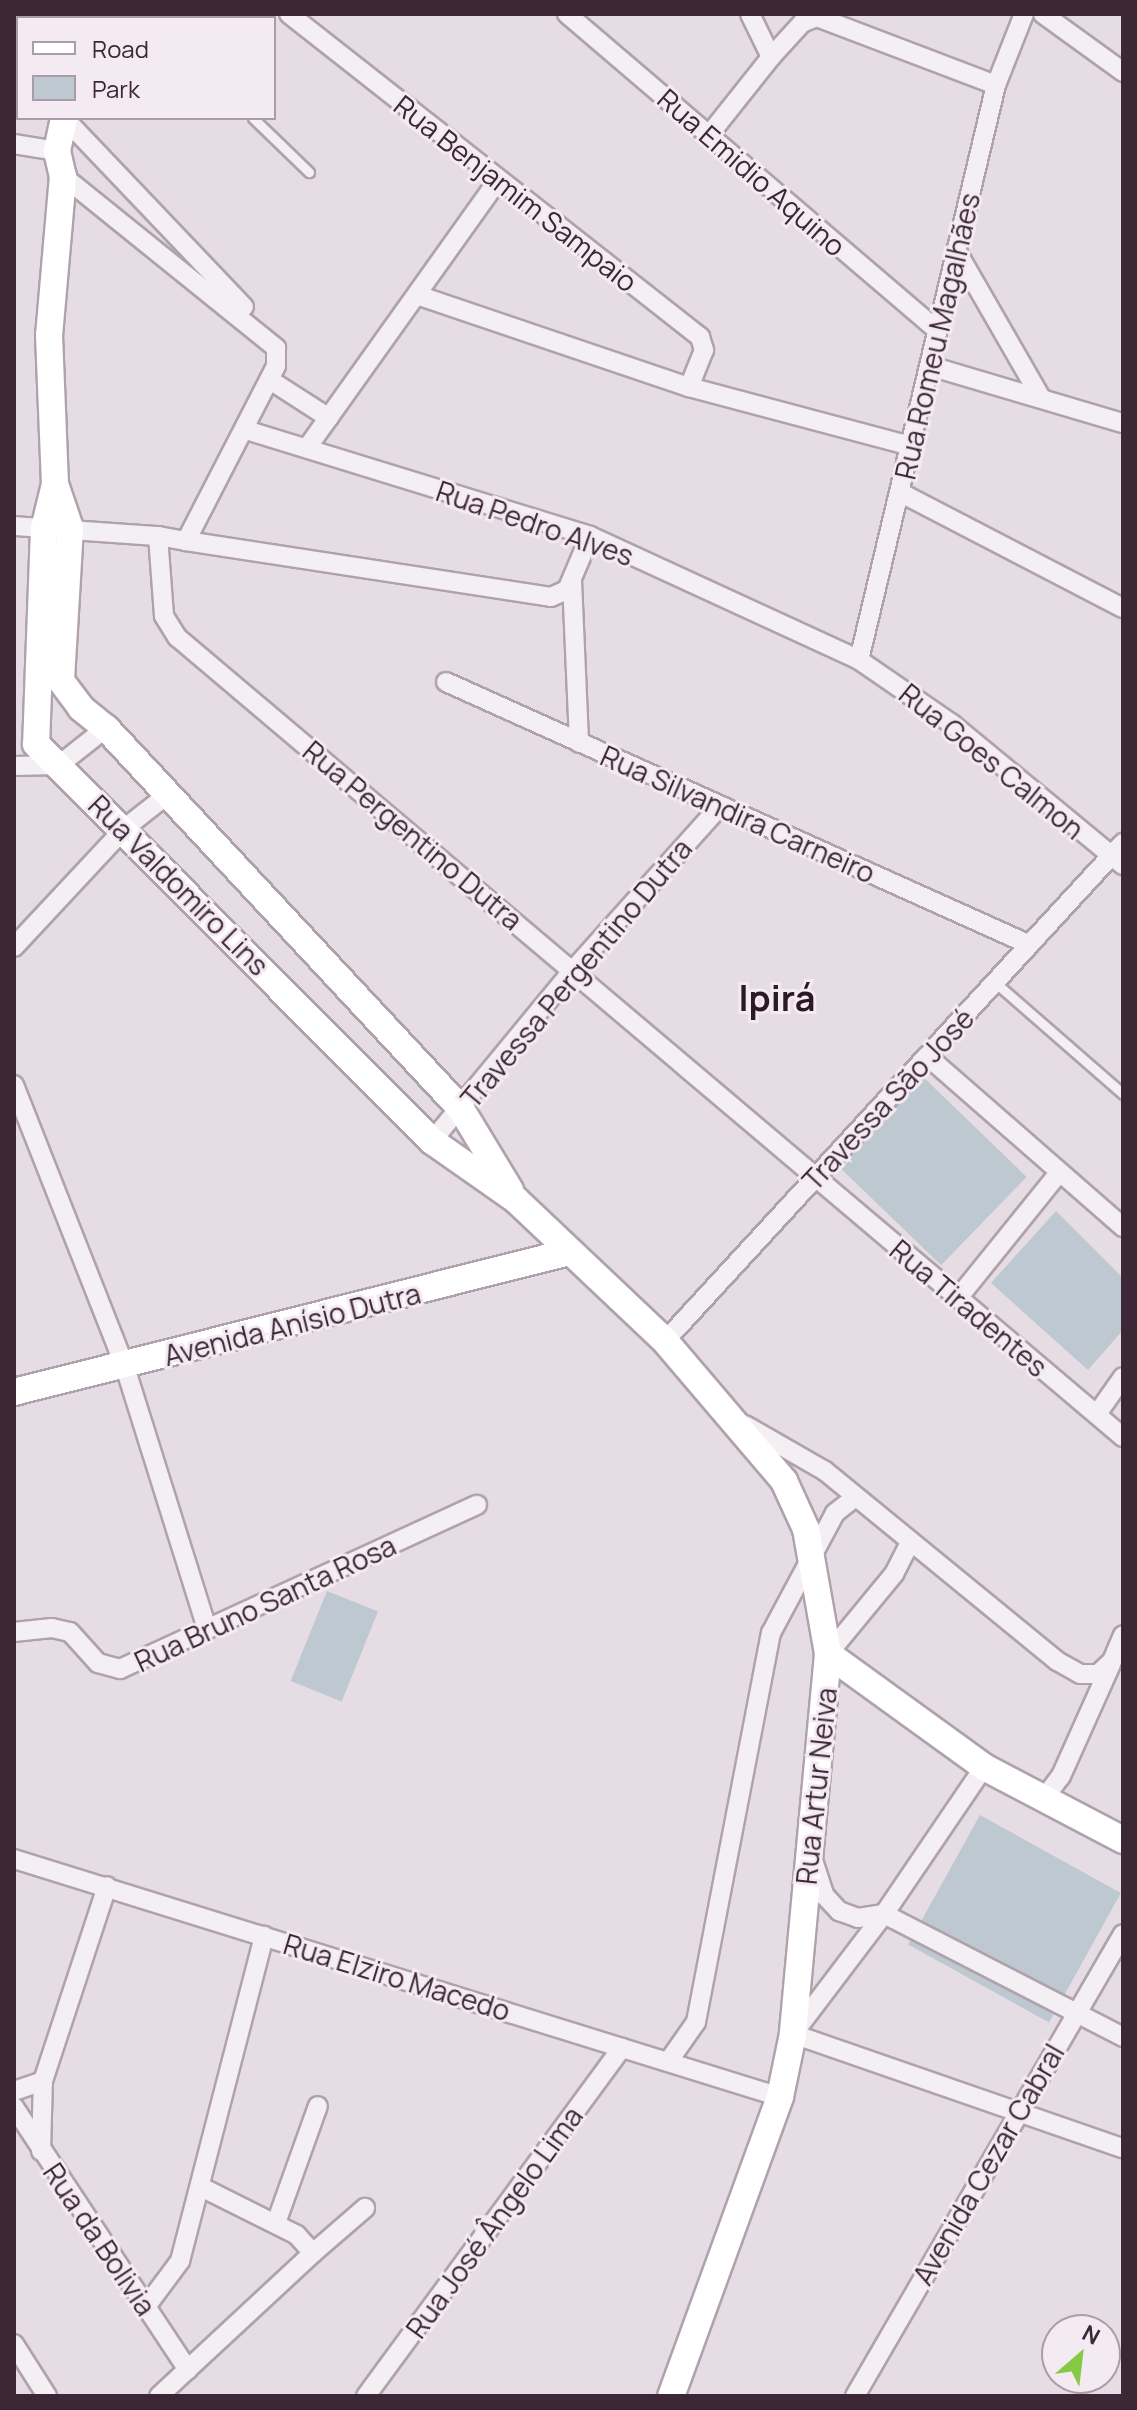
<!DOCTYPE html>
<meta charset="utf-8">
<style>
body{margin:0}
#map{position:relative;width:1137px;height:2410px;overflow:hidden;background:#e6dce3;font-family:Manrope,sans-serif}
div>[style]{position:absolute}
.green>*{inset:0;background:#bec8d0;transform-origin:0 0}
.roads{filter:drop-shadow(2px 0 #b0a2ac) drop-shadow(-2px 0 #b0a2ac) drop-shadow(0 2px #b0a2ac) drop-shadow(0 -2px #b0a2ac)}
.lane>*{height:9px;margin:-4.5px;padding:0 4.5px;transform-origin:4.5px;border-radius:4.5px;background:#f4eff3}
.street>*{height:18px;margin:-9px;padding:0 9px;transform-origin:9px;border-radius:9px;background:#f4eff3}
.secondary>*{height:26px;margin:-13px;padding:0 13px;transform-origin:13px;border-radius:13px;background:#fff}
span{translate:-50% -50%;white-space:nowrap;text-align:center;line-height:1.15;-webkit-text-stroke:6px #f4ebf2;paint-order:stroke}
.street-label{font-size:28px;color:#3c2736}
.district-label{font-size:36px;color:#2c1926;font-weight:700}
.frame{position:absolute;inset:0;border:16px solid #3c2736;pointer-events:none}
.legend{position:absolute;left:16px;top:16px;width:260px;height:104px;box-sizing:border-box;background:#f4ebf2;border:2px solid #aa9da7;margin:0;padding:10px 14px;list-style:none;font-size:24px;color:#3c2736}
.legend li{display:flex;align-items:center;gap:16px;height:40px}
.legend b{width:40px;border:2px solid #aa9da7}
.north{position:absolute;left:1041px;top:2314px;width:80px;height:80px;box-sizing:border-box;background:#f4ebf2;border:2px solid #aa9da7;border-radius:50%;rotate:28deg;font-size:22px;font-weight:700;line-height:32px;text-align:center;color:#3c2736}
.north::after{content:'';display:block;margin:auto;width:28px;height:36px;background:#86c943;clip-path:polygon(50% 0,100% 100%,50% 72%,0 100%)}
</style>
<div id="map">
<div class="green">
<div style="left:918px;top:1072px;width:151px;height:123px;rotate:44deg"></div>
<div style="clip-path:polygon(1056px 1211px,1123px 1278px,1123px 1330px,1088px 1370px,991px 1283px)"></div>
<div style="left:327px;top:1591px;width:55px;height:97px;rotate:22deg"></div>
<div style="left:980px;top:1815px;width:161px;height:148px;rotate:29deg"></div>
</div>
<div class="roads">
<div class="lane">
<div style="left:196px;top:18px;width:6px;rotate:-45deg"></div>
<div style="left:253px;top:118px;width:78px;rotate:44deg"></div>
<div style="left:997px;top:984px;width:167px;rotate:41.1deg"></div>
</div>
<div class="street">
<div style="left:289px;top:14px;width:523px;rotate:38.16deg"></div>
<div style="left:700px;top:337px;width:14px;rotate:73deg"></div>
<div style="left:704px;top:350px;width:40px;rotate:112deg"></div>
<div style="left:567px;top:14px;width:487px;rotate:40.5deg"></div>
<div style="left:750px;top:14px;width:48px;rotate:64deg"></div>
<div style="left:1043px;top:14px;width:99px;rotate:35.9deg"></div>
<div style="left:66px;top:120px;width:258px;rotate:46.4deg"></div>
<div style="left:709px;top:135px;width:100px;rotate:-51.5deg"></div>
<div style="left:771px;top:57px;width:46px;rotate:-47.6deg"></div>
<div style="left:802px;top:23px;width:16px;rotate:-22deg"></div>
<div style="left:817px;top:17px;width:191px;rotate:20.8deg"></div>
<div style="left:14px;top:144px;width:44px;rotate:9.2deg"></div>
<div style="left:63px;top:176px;width:274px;rotate:38.9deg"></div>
<div style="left:276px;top:348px;width:18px;rotate:90deg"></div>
<div style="left:276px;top:366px;width:197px;rotate:117.2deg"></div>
<div style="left:186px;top:541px;width:28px;rotate:-170deg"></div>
<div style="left:956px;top:250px;width:171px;rotate:60.1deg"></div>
<div style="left:417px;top:295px;width:287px;rotate:18.7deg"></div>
<div style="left:689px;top:387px;width:229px;rotate:14.9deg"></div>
<div style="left:930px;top:366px;width:201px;rotate:16.5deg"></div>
<div style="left:270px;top:380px;width:70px;rotate:32.8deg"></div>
<div style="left:246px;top:430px;width:360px;rotate:17.1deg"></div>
<div style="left:590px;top:536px;width:296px;rotate:24.7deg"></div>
<div style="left:859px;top:660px;width:113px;rotate:34.5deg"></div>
<div style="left:952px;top:724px;width:222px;rotate:39.5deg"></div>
<div style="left:307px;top:448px;width:329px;rotate:-54.5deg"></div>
<div style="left:901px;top:493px;width:250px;rotate:27.4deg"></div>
<div style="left:14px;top:526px;width:144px;rotate:4deg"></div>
<div style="left:158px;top:536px;width:80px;rotate:85.7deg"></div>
<div style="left:164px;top:616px;width:25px;rotate:58deg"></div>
<div style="left:177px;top:637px;width:1239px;rotate:40.22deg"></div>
<div style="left:186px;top:541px;width:369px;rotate:8.7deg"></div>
<div style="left:551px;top:597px;width:17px;rotate:-24deg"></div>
<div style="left:567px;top:590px;width:59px;rotate:-66.9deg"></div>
<div style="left:572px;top:581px;width:162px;rotate:87.5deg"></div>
<div style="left:859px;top:660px;width:591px;rotate:-76.6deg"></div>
<div style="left:996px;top:85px;width:76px;rotate:-68.5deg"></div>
<div style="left:446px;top:682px;width:640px;rotate:24.24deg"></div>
<div style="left:14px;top:766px;width:45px;rotate:-1.3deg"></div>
<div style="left:59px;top:765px;width:60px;rotate:-38.2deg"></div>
<div style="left:14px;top:947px;width:163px;rotate:-47deg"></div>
<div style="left:125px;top:828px;width:53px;rotate:-38.2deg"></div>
<div style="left:927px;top:1056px;width:260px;rotate:41.1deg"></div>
<div style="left:14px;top:1085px;width:303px;rotate:68.5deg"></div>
<div style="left:125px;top:1367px;width:275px;rotate:72.6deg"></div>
<div style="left:432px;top:1141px;width:223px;rotate:-50.5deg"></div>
<div style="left:574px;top:969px;width:219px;rotate:-48.1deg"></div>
<div style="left:958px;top:1298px;width:161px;rotate:-51.1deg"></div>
<div style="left:665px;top:1341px;width:677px;rotate:-47.4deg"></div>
<div style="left:1097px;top:1414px;width:45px;rotate:-54.9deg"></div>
<div style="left:745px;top:1425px;width:92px;rotate:29.9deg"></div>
<div style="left:825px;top:1471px;width:300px;rotate:39.3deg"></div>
<div style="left:1057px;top:1661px;width:26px;rotate:29deg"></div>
<div style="left:1080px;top:1674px;width:18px"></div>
<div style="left:1098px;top:1674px;width:19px;rotate:-43deg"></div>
<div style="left:1112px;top:1661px;width:28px;rotate:-67deg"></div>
<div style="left:14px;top:1632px;width:38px;rotate:-6deg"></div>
<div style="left:52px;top:1628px;width:18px;rotate:13deg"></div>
<div style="left:70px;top:1632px;width:42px;rotate:47.9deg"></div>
<div style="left:98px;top:1663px;width:23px;rotate:15deg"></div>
<div style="left:120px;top:1669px;width:393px;rotate:-24.7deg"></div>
<div style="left:828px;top:1654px;width:104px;rotate:-50.5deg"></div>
<div style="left:894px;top:1574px;width:34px;rotate:-63deg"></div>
<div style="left:984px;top:1767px;width:178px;rotate:124.2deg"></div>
<div style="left:884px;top:1914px;width:151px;rotate:127.2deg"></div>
<div style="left:793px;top:2034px;width:349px;rotate:19.1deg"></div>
<div style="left:1042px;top:1801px;width:31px;rotate:-53deg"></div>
<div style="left:1061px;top:1776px;width:123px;rotate:-65.9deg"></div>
<div style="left:14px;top:1859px;width:802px;rotate:17.26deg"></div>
<div style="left:814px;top:1863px;width:35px;rotate:72deg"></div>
<div style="left:825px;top:1896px;width:21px;rotate:47deg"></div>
<div style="left:839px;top:1911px;width:20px;rotate:20deg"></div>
<div style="left:858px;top:1918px;width:26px;rotate:-9deg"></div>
<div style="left:884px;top:1914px;width:269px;rotate:27.2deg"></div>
<div style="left:668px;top:2062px;width:49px;rotate:-55deg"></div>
<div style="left:696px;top:2022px;width:396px;rotate:-79.1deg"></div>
<div style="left:771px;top:1633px;width:136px;rotate:-61.9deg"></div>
<div style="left:835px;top:1513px;width:24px;rotate:-38deg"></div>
<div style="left:14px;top:2091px;width:31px;rotate:-19deg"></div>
<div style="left:14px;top:2107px;width:315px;rotate:56.5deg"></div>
<div style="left:41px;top:2151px;width:70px;rotate:-88.4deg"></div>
<div style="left:43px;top:2081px;width:205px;rotate:-71.8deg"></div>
<div style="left:276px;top:2223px;width:124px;rotate:-70.3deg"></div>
<div style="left:313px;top:2253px;width:69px;rotate:-40.9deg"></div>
<div style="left:145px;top:2308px;width:59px;rotate:-53.3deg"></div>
<div style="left:180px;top:2261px;width:336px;rotate:-75.5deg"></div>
<div style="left:14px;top:2344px;width:62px;rotate:57.6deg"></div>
<div style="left:159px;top:2396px;width:210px;rotate:-42.9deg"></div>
<div style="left:313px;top:2253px;width:24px;rotate:-132deg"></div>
<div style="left:297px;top:2235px;width:107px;rotate:-153.4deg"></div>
<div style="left:366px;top:2396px;width:432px;rotate:-53.7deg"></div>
<div style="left:855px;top:2396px;width:534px;rotate:-59.88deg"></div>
</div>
<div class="secondary">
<div style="left:14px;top:53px;width:6px;rotate:51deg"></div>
<div style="left:64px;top:118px;width:34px;rotate:102deg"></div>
<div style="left:57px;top:151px;width:26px;rotate:77deg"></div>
<div style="left:63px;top:176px;width:160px;rotate:95deg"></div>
<div style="left:49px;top:335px;width:149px;rotate:87.7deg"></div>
<div style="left:55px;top:484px;width:46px;rotate:71.2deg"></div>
<div style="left:70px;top:528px;width:153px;rotate:93.4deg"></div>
<div style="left:61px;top:681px;width:34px;rotate:53deg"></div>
<div style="left:81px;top:708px;width:32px;rotate:39deg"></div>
<div style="left:106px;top:728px;width:521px;rotate:47.02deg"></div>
<div style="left:461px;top:1109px;width:95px;rotate:58.8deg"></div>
<div style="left:55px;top:484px;width:46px;rotate:103.7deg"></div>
<div style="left:44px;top:529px;width:215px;rotate:92.1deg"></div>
<div style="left:36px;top:744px;width:561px;rotate:45.07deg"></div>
<div style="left:432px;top:1141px;width:103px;rotate:35.1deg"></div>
<div style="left:516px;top:1200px;width:205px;rotate:43.4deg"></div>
<div style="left:665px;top:1341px;width:184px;rotate:49.6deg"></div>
<div style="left:784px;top:1481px;width:53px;rotate:65.4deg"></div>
<div style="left:806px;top:1529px;width:127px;rotate:80deg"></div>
<div style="left:828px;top:1654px;width:382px;rotate:95.3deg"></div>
<div style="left:793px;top:2034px;width:64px;rotate:101.7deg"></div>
<div style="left:780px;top:2097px;width:318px;rotate:110deg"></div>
<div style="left:14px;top:1392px;width:572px;rotate:-14.16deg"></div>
<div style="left:828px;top:1654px;width:193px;rotate:35.9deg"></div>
<div style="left:984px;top:1767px;width:157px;rotate:27.7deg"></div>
</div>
</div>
<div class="street-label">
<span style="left:752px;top:172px;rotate:41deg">Rua Emidio Aquino</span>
<span style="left:516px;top:193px;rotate:38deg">Rua Benjamim Sampaio</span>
<span style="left:937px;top:336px;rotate:-77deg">Rua Romeu Magalhães</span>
<span style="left:535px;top:523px;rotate:19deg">Rua Pedro Alves</span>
<span style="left:992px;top:761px;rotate:39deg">Rua Goes Calmon</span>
<span style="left:738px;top:814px;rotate:24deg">Rua Silvandira Carneiro</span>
<span style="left:413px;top:835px;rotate:40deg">Rua Pergentino Dutra</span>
<span style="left:179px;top:885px;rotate:45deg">Rua Valdomiro Lins</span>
<span style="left:576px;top:973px;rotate:-50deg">Travessa Pergentino Dutra</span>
<span style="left:888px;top:1099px;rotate:-47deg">Travessa São José</span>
<span style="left:969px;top:1308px;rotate:40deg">Rua Tiradentes</span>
<span style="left:292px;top:1324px;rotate:-14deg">Avenida Anísio Dutra</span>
<span style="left:265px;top:1603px;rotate:-25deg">Rua Bruno Santa Rosa</span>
<span style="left:816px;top:1786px;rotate:-84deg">Rua Artur Neiva</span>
<span style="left:397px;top:1977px;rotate:17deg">Rua Elziro Macedo</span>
<span style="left:988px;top:2164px;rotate:-60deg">Avenida Cezar Cabral</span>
<span style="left:494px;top:2222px;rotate:-54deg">Rua José Ângelo Lima</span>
<span style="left:100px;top:2239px;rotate:56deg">Rua da Bolivia</span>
</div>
<div class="district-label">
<span style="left:777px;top:998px">Ipirá</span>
</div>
<div class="frame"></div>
<ul class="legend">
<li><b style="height:10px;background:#fff"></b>Road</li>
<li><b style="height:22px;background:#bec8d0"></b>Park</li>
</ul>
<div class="north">N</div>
</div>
